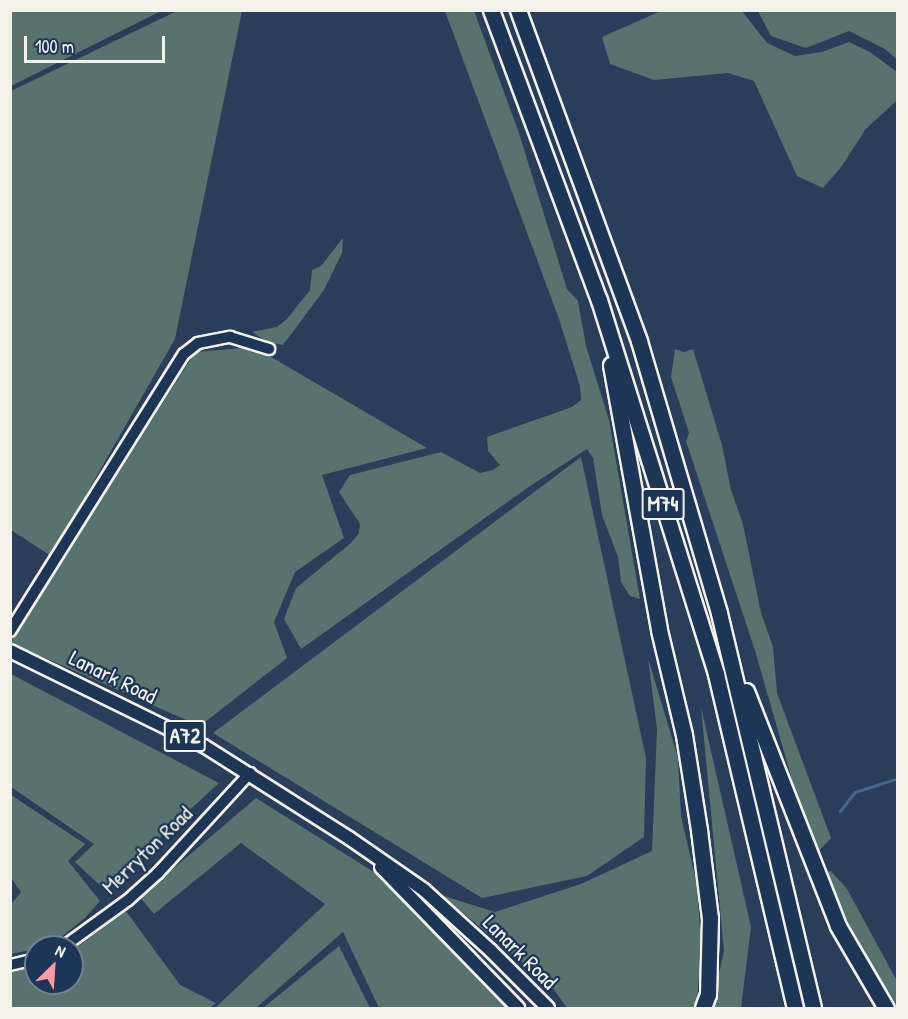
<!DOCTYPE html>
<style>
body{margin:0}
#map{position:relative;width:908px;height:1019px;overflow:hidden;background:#2a3d5b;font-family:"Patrick Hand",sans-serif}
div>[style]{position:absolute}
.green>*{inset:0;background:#58726e}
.stream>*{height:3px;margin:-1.5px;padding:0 1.5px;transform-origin:1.5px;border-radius:1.5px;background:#46678c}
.roads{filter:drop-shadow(2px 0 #f4f1e8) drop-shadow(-2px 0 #f4f1e8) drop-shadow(0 2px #f4f1e8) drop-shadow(0 -2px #f4f1e8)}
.minor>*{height:10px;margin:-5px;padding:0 5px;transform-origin:5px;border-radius:5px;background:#1d3557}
.major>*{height:12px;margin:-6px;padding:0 6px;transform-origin:6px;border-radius:6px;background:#1d3557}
.highway>*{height:15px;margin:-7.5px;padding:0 7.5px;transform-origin:7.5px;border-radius:7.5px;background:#1d3557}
span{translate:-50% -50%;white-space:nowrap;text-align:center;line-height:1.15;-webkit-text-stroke:4.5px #1d3557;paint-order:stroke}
.shield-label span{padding:2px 4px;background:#1d3557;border:2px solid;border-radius:4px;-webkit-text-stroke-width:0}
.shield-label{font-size:21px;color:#f4f1e8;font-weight:700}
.street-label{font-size:22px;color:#f4f1e8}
.frame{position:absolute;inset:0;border:12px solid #f4f1e8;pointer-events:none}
.north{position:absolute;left:24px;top:935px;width:60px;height:60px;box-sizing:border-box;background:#1d3557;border:2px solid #738091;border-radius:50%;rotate:25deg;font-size:16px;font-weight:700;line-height:24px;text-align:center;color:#f4f1e8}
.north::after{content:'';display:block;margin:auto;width:21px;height:27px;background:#ff9aa2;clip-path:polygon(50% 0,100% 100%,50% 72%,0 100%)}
.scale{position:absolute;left:24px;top:36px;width:141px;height:27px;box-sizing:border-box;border:3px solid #f4f1e8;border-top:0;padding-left:8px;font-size:18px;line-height:21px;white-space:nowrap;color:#f4f1e8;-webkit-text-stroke:4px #1d3557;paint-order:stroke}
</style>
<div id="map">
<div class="green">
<div style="clip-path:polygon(11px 10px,161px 10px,161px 11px,11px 86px)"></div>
<div style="clip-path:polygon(663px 10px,742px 11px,767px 43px,795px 56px,822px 52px,849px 42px,870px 52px,897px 72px,897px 100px,865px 130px,842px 166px,823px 188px,797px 176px,754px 81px,728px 73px,654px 80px,610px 64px,602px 37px)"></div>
<div style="clip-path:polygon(177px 11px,242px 11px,175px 339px,51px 556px,11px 530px,11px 91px)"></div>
<div style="clip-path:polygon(445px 11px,474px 11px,519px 133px,567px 289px,578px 301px,586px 346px,609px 420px,640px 599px,630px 596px,621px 582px,618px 557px,602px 515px,593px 458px,587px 449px,530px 486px,301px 649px,284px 619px,296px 588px,351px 543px,359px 533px,360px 524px,339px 492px,350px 475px,441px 452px,480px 473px,493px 470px,500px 465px,488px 451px,487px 437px,572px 407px,581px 400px,580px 386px,559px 319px)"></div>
<div style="clip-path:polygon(758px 11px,897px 11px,897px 60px,885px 49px,849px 31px,806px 48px,771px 36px)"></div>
<div style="clip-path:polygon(343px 238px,342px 253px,324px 290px,283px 345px,266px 341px,252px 332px,277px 327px,287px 319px,310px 290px,312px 270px,321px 266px)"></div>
<div style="clip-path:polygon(254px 347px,427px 448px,322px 475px,344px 538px,295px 572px,274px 622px,287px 658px,200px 726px,11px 643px,11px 639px,45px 589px,195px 352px)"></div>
<div style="clip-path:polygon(675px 349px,684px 352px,693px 349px,722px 445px,731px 490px,743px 524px,761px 613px,773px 647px,777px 693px,831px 838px,819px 851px,796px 794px,756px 654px,686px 441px,689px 433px,671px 377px)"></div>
<div style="clip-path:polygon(581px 457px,646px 758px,644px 837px,587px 876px,482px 898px,213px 733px)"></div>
<div style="clip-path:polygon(648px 658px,678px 758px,681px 816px,697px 885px,701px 944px,697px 1004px,695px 1008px,567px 1008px,552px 987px,427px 883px,441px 895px,495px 912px,581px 884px,652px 851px,657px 729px)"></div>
<div style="clip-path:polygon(11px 674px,219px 783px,104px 889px,75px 862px,94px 844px,11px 787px)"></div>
<div style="clip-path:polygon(701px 707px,751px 927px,741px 1008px,711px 1008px,724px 951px)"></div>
<div style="clip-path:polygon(11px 795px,85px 844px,68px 861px,100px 901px,85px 918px,50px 946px,11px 954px,11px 904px,21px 892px,11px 878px)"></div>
<div style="clip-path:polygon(256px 798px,412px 896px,514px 1008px,379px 1008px,343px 932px,256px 1008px,215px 1008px,325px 904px,241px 843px,154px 914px,140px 897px)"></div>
<div style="clip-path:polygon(831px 871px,847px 889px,897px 981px,897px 1005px,866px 955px,838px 903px,825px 873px)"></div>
<div style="clip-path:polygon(126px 911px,180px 985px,216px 1003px,210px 1008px,11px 1008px,11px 970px,36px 965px,36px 983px,72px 983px,72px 951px)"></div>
<div style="clip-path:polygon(339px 946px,370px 1008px,263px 1008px)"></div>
</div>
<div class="stream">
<div style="left:840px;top:811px;width:24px;rotate:-52deg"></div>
<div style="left:855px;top:792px;width:45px;rotate:-18deg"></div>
</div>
<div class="roads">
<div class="minor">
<div style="left:10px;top:631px;width:327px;rotate:-57.9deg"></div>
<div style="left:184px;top:354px;width:18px;rotate:-38deg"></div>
<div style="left:198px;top:343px;width:33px;rotate:-11deg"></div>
<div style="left:230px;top:337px;width:41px;rotate:17.1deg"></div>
<div style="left:63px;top:947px;width:80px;rotate:-35.9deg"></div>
<div style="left:128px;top:900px;width:40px;rotate:-42deg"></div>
<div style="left:158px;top:873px;width:136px;rotate:-47.4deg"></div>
<div style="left:10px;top:965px;width:27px;rotate:-13deg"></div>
</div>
<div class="major">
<div style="left:10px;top:651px;width:216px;rotate:26.1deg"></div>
<div style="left:204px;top:746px;width:172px;rotate:32.4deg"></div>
<div style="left:349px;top:838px;width:91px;rotate:34.7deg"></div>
<div style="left:424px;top:890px;width:89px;rotate:42.3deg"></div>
<div style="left:490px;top:950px;width:82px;rotate:45deg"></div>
<div style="left:381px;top:867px;width:197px;rotate:45.8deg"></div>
</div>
<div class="highway">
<div style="left:491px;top:10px;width:309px;rotate:69.6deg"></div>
<div style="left:599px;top:300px;width:392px;rotate:72.6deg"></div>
<div style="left:716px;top:674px;width:343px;rotate:76.7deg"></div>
<div style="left:518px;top:10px;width:352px;rotate:69.9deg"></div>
<div style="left:639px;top:341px;width:284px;rotate:73.6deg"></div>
<div style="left:719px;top:613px;width:406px;rotate:76.6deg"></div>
<div style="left:611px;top:365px;width:269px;rotate:79.7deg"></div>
<div style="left:659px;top:630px;width:108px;rotate:76.6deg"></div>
<div style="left:684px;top:735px;width:96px;rotate:81deg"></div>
<div style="left:699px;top:830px;width:89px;rotate:82.9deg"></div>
<div style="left:710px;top:918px;width:76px;rotate:91.5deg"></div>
<div style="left:708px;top:994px;width:15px;rotate:110deg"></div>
<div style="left:746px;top:691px;width:252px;rotate:68.6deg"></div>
<div style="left:838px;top:926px;width:95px;rotate:59.7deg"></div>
</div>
</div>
<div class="shield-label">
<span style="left:663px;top:504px">M74</span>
<span style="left:185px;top:736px">A72</span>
</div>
<div class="street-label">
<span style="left:113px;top:677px;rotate:26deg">Lanark Road</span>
<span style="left:147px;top:850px;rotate:-44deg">Merryton Road</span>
<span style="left:520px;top:952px;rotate:45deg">Lanark Road</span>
</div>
<div class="frame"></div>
<div class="north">N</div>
<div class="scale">100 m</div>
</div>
